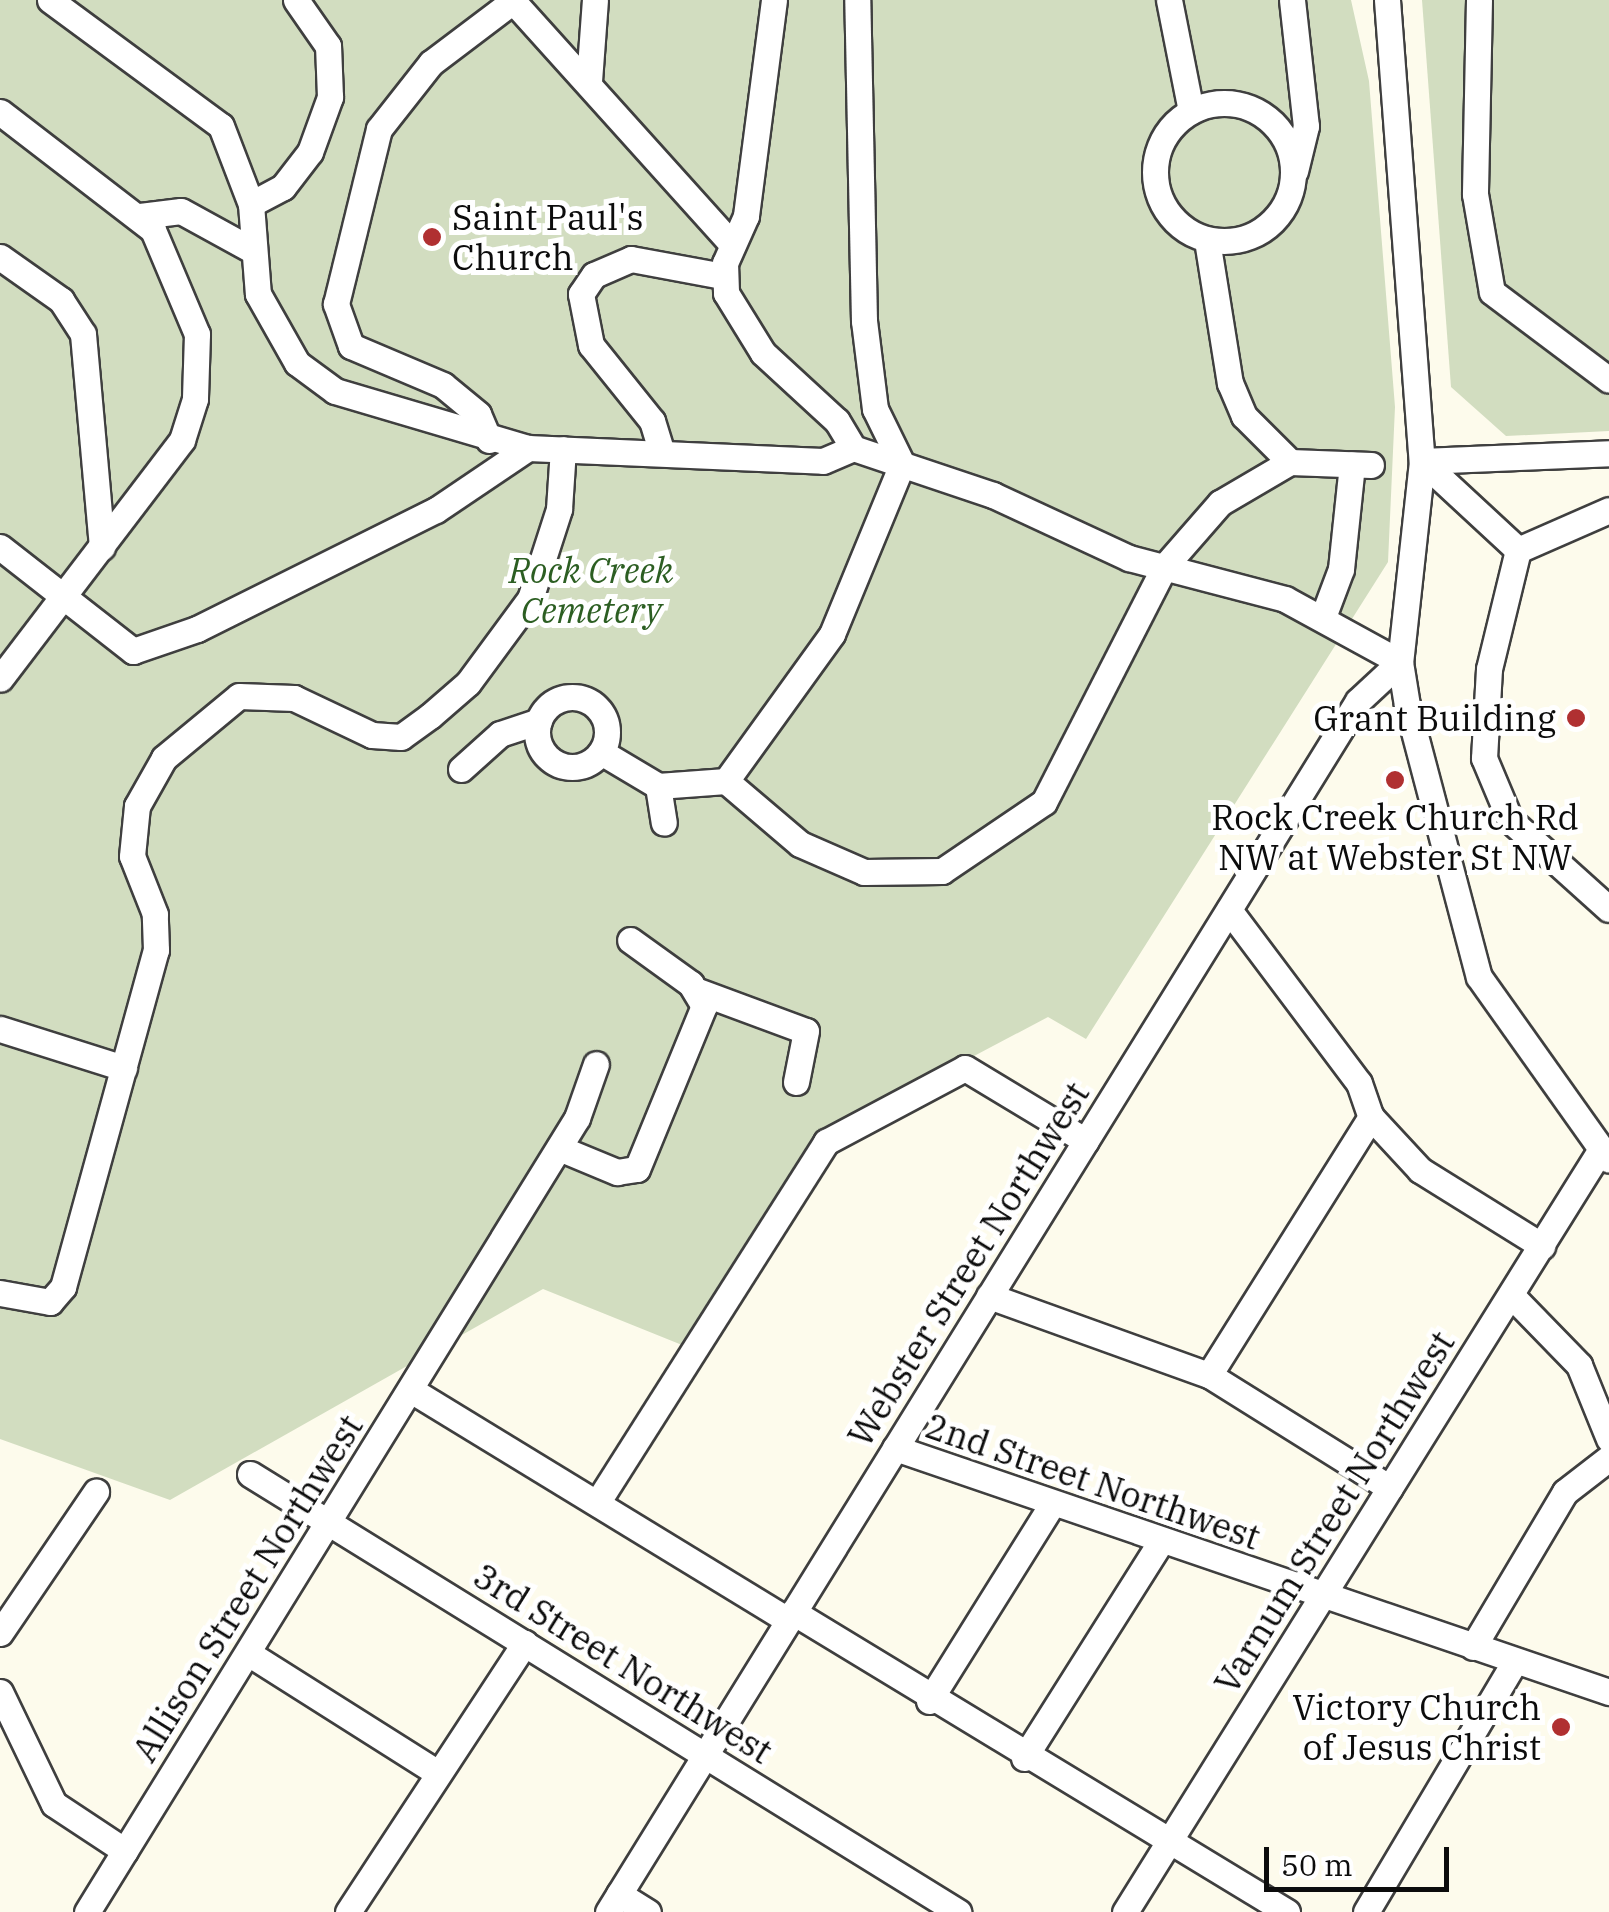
<!DOCTYPE html>
<style>
body{margin:0}
#map{position:relative;width:1609px;height:1912px;overflow:hidden;background:#fdfbec;font-family:"IBM Plex Serif",serif}
div>[style]{position:absolute}
.cemetery>*{inset:0;background:#d2ddc0}
.roads{filter:drop-shadow(2px 0 #3f3f3f) drop-shadow(-2px 0 #3f3f3f) drop-shadow(0 2px #3f3f3f) drop-shadow(0 -2px #3f3f3f)}
.minor>*{height:25px;margin:-12.5px;padding:0 12.5px;transform-origin:12.5px;border-radius:12.5px;background:#fff}
.minor>.ring{margin:-12.5px;padding:0;box-sizing:content-box;background:none;border:25px solid #fff;border-radius:50%}
.dots>*{width:28px;height:28px;translate:-50% -50%;box-sizing:border-box;border:5px solid #fff;border-radius:50%}
span{translate:-50% -50%;white-space:nowrap;text-align:center;line-height:1.15;-webkit-text-stroke:10px #fff;paint-order:stroke}
.poi-label{font-size:35px;color:#0c0c0c}
.left{translate:0 -50%;text-align:left}
.right{translate:-100% -50%;text-align:right}
.park-label{font-size:35px;color:#2c5e22;font-style:italic}
.street-label{font-size:35px;color:#0c0c0c}
.scale{position:absolute;left:1264px;top:1847px;width:185px;height:45px;box-sizing:border-box;border:5px solid #0c0c0c;border-top:0;padding-left:12px;font-size:30px;line-height:35px;white-space:nowrap;color:#0c0c0c;-webkit-text-stroke:8px #fff;paint-order:stroke}
</style>
<div id="map">
<div class="cemetery">
<div style="clip-path:polygon(0 0,1351px 0,1369px 81px,1395px 407px,1388px 562px,1086px 1039px,1048px 1017px,821px 1137px,687px 1347px,543px 1289px,170px 1500px,0 1439px)"></div>
<div style="clip-path:polygon(1422px 0,1609px 0,1609px 431px,1506px 436px,1451px 387px)"></div>
</div>
<div class="roads">
<div class="minor">
<div style="left:50px;top:0;width:212px;rotate:36.4deg"></div>
<div style="left:221px;top:126px;width:84px;rotate:69deg"></div>
<div style="left:251px;top:204px;width:90px;rotate:85.6deg"></div>
<div style="left:258px;top:294px;width:79px;rotate:60.5deg"></div>
<div style="left:297px;top:363px;width:47px;rotate:36.4deg"></div>
<div style="left:335px;top:391px;width:201px;rotate:16.5deg"></div>
<div style="left:528px;top:448px;width:295px;rotate:2.5deg"></div>
<div style="left:823px;top:461px;width:33px;rotate:-23deg"></div>
<div style="left:853px;top:448px;width:148px;rotate:18.6deg"></div>
<div style="left:993px;top:495px;width:150px;rotate:24.9deg"></div>
<div style="left:1129px;top:558px;width:161px;rotate:14.7deg"></div>
<div style="left:1285px;top:599px;width:131px;rotate:28.7deg"></div>
<div style="left:512px;top:0;width:329px;rotate:48deg"></div>
<div style="left:774px;top:0;width:218px;rotate:97.4deg"></div>
<div style="left:746px;top:216px;width:51px;rotate:114.1deg"></div>
<div style="left:725px;top:263px;width:30px;rotate:88deg"></div>
<div style="left:726px;top:293px;width:70px;rotate:58.3deg"></div>
<div style="left:763px;top:353px;width:100px;rotate:42.6deg"></div>
<div style="left:837px;top:421px;width:31px;rotate:59deg"></div>
<div style="left:1169px;top:0;width:113px;rotate:78.8deg"></div>
<div style="left:1292px;top:0;width:127px;rotate:83.7deg"></div>
<div style="left:1306px;top:126px;width:46px;rotate:103.7deg"></div>
<div style="left:1387px;top:0;width:462px;rotate:85.7deg"></div>
<div style="left:1422px;top:461px;width:202px;rotate:96.2deg"></div>
<div style="left:1400px;top:662px;width:44px;rotate:80.8deg"></div>
<div style="left:1407px;top:705px;width:281px;rotate:75.2deg"></div>
<div style="left:1479px;top:977px;width:224px;rotate:54.6deg"></div>
<div style="left:1479px;top:0;width:194px;rotate:91.2deg"></div>
<div style="left:1475px;top:194px;width:99px;rotate:80.2deg"></div>
<div style="left:1492px;top:292px;width:146px;rotate:36.9deg"></div>
<div style="left:589px;top:81px;width:81px;rotate:-85.8deg"></div>
<div class="ring" style="left:1155px;top:103px;width:113px;height:113px"></div>
<div style="left:0;top:112px;width:193px;rotate:37.6deg"></div>
<div style="left:153px;top:230px;width:113px;rotate:67.1deg"></div>
<div style="left:197px;top:334px;width:65px;rotate:91.8deg"></div>
<div style="left:195px;top:399px;width:43px;rotate:107.6deg"></div>
<div style="left:182px;top:440px;width:300px;rotate:127.3deg"></div>
<div style="left:251px;top:204px;width:36px;rotate:-28deg"></div>
<div style="left:283px;top:187px;width:44px;rotate:-52.4deg"></div>
<div style="left:310px;top:152px;width:59px;rotate:-70deg"></div>
<div style="left:330px;top:97px;width:51px;rotate:-92.2deg"></div>
<div style="left:328px;top:46px;width:56px;rotate:-124.8deg"></div>
<div style="left:140px;top:216px;width:41px;rotate:-7deg"></div>
<div style="left:181px;top:211px;width:79px;rotate:28.8deg"></div>
<div style="left:1207px;top:240px;width:145px;rotate:80.9deg"></div>
<div style="left:1230px;top:383px;width:36px;rotate:67deg"></div>
<div style="left:1244px;top:416px;width:65px;rotate:45deg"></div>
<div style="left:0;top:257px;width:75px;rotate:35.2deg"></div>
<div style="left:61px;top:300px;width:40px;rotate:57.1deg"></div>
<div style="left:83px;top:334px;width:214px;rotate:84.9deg"></div>
<div style="left:489px;top:440px;width:28px;rotate:-113deg"></div>
<div style="left:478px;top:414px;width:45px;rotate:-140.4deg"></div>
<div style="left:443px;top:385px;width:100px;rotate:-157deg"></div>
<div style="left:351px;top:346px;width:45px;rotate:-109.7deg"></div>
<div style="left:336px;top:304px;width:180px;rotate:-76.2deg"></div>
<div style="left:379px;top:129px;width:84px;rotate:-51.8deg"></div>
<div style="left:431px;top:63px;width:103px;rotate:-37.1deg"></div>
<div style="left:661px;top:450px;width:30px;rotate:-107deg"></div>
<div style="left:652px;top:421px;width:97px;rotate:-128.8deg"></div>
<div style="left:591px;top:345px;width:52px;rotate:-101.1deg"></div>
<div style="left:581px;top:294px;width:23px;rotate:-56deg"></div>
<div style="left:594px;top:275px;width:40px;rotate:-23.4deg"></div>
<div style="left:631px;top:259px;width:94px;rotate:10.5deg"></div>
<div style="left:1422px;top:461px;width:131px;rotate:42.8deg"></div>
<div style="left:1518px;top:550px;width:122px;rotate:103.7deg"></div>
<div style="left:1489px;top:669px;width:89px;rotate:93.2deg"></div>
<div style="left:1484px;top:758px;width:67px;rotate:67.2deg"></div>
<div style="left:1510px;top:820px;width:133px;rotate:42deg"></div>
<div style="left:1422px;top:461px;width:187px;rotate:-2.4deg"></div>
<div style="left:0;top:547px;width:169px;rotate:38deg"></div>
<div style="left:133px;top:651px;width:68px;rotate:-19deg"></div>
<div style="left:197px;top:629px;width:267px;rotate:-26.5deg"></div>
<div style="left:436px;top:510px;width:111px;rotate:-34deg"></div>
<div style="left:1518px;top:550px;width:99px;rotate:-23.7deg"></div>
<div style="left:1323px;top:617px;width:51px;rotate:-69.4deg"></div>
<div style="left:1341px;top:569px;width:105px;rotate:-84deg"></div>
<div class="ring" style="left:537px;top:697px;width:45px;height:45px"></div>
<div style="left:601px;top:752px;width:66px;rotate:30.8deg"></div>
<div style="left:658px;top:786px;width:68px;rotate:-4.2deg"></div>
<div style="left:726px;top:781px;width:181px;rotate:-54.2deg"></div>
<div style="left:832px;top:634px;width:184px;rotate:-67.6deg"></div>
<div style="left:902px;top:464px;width:61px;rotate:-116.1deg"></div>
<div style="left:875px;top:409px;width:89px;rotate:-97.1deg"></div>
<div style="left:864px;top:321px;width:321px;rotate:-91.2deg"></div>
<div style="left:461px;top:769px;width:52px;rotate:-41.9deg"></div>
<div style="left:500px;top:734px;width:41px;rotate:-18.4deg"></div>
<div style="left:726px;top:781px;width:97px;rotate:40.4deg"></div>
<div style="left:800px;top:844px;width:70px;rotate:23.6deg"></div>
<div style="left:864px;top:872px;width:78px;rotate:-0.7deg"></div>
<div style="left:942px;top:871px;width:123px;rotate:-34.1deg"></div>
<div style="left:1044px;top:802px;width:265px;rotate:-62.9deg"></div>
<div style="left:1165px;top:566px;width:84px;rotate:-48.9deg"></div>
<div style="left:1220px;top:503px;width:81px;rotate:-30.4deg"></div>
<div style="left:1290px;top:462px;width:81px;rotate:2.1deg"></div>
<div style="left:658px;top:786px;width:37px;rotate:81deg"></div>
<div style="left:1229px;top:910px;width:216px;rotate:53.1deg"></div>
<div style="left:1359px;top:1083px;width:36px;rotate:71deg"></div>
<div style="left:695px;top:990px;width:118px;rotate:20.3deg"></div>
<div style="left:806px;top:1031px;width:52px;rotate:101.1deg"></div>
<div style="left:0;top:1029px;width:130px;rotate:17.5deg"></div>
<div style="left:559px;top:1148px;width:63px;rotate:22.5deg"></div>
<div style="left:617px;top:1172px;width:20px;rotate:-9deg"></div>
<div style="left:637px;top:1169px;width:176px;rotate:-67.7deg"></div>
<div style="left:704px;top:1006px;width:26px;rotate:-121deg"></div>
<div style="left:691px;top:984px;width:75px;rotate:-144.2deg"></div>
<div style="left:0;top:1293px;width:51px;rotate:10.2deg"></div>
<div style="left:50px;top:1302px;width:20px;rotate:-49deg"></div>
<div style="left:63px;top:1287px;width:350px;rotate:-74.6deg"></div>
<div style="left:156px;top:950px;width:36px;rotate:-92deg"></div>
<div style="left:155px;top:914px;width:62px;rotate:-111.6deg"></div>
<div style="left:132px;top:856px;width:50px;rotate:-84.3deg"></div>
<div style="left:137px;top:806px;width:55px;rotate:-60.6deg"></div>
<div style="left:164px;top:758px;width:97px;rotate:-39.6deg"></div>
<div style="left:239px;top:696px;width:55px;rotate:2.1deg"></div>
<div style="left:294px;top:698px;width:86px;rotate:25.4deg"></div>
<div style="left:372px;top:735px;width:29px;rotate:4deg"></div>
<div style="left:401px;top:737px;width:36px;rotate:-36deg"></div>
<div style="left:430px;top:716px;width:50px;rotate:-41deg"></div>
<div style="left:468px;top:683px;width:104px;rotate:-53.6deg"></div>
<div style="left:530px;top:599px;width:95px;rotate:-72.1deg"></div>
<div style="left:559px;top:509px;width:60px;rotate:-86.2deg"></div>
<div style="left:1511px;top:1295px;width:98px;rotate:45.8deg"></div>
<div style="left:1579px;top:1365px;width:80px;rotate:67.9deg"></div>
<div style="left:989px;top:1296px;width:234px;rotate:19.8deg"></div>
<div style="left:1209px;top:1375px;width:213px;rotate:32deg"></div>
<div style="left:1209px;top:1375px;width:305px;rotate:-57.9deg"></div>
<div style="left:1371px;top:1117px;width:72px;rotate:47.2deg"></div>
<div style="left:1420px;top:1170px;width:144px;rotate:31.9deg"></div>
<div style="left:411px;top:1390px;width:442px;rotate:31.4deg"></div>
<div style="left:895px;top:1448px;width:755px;rotate:18.87deg"></div>
<div style="left:250px;top:1474px;width:833px;rotate:31.74deg"></div>
<div style="left:597px;top:1503px;width:428px;rotate:-57.6deg"></div>
<div style="left:826px;top:1142px;width:157px;rotate:-28deg"></div>
<div style="left:965px;top:1068px;width:141px;rotate:31.1deg"></div>
<div style="left:793px;top:1612px;width:578px;rotate:31.27deg"></div>
<div style="left:0;top:1633px;width:171px;rotate:-55.8deg"></div>
<div style="left:1473px;top:1647px;width:180px;rotate:-59.3deg"></div>
<div style="left:1565px;top:1492px;width:56px;rotate:-37.7deg"></div>
<div style="left:248px;top:1653px;width:221px;rotate:32.3deg"></div>
<div style="left:0;top:1692px;width:124px;rotate:64.3deg"></div>
<div style="left:54px;top:1804px;width:85px;rotate:33.5deg"></div>
<div style="left:929px;top:1701px;width:229px;rotate:-58deg"></div>
<div style="left:1024px;top:1758px;width:254px;rotate:-57.7deg"></div>
<div style="left:619px;top:1894px;width:34px;rotate:32deg"></div>
<div style="left:87px;top:1912px;width:933px;rotate:-58.32deg"></div>
<div style="left:577px;top:1118px;width:57px;rotate:-70.6deg"></div>
<div style="left:348px;top:1912px;width:322px;rotate:-56.7deg"></div>
<div style="left:608px;top:1912px;width:1424px;rotate:-58.23deg"></div>
<div style="left:1358px;top:701px;width:57px;rotate:-42.9deg"></div>
<div style="left:1125px;top:1912px;width:899px;rotate:-58.04deg"></div>
<div style="left:1366px;top:1912px;width:292px;rotate:-59.3deg"></div>
</div>
</div>
<div class="dots">
<div style="left:432px;top:237px;background:#b03031"></div>
<div style="left:1576px;top:718px;background:#b03031"></div>
<div style="left:1395px;top:780px;background:#b03031"></div>
<div style="left:1561px;top:1727px;background:#b03031"></div>
</div>
<div class="poi-label">
<span class="left" style="left:452px;top:237px">Saint Paul's<br>Church</span>
<span class="right" style="left:1556px;top:718px">Grant Building</span>
<span style="left:1395px;top:837px">Rock Creek Church Rd<br>NW at Webster St NW</span>
<span class="right" style="left:1541px;top:1727px">Victory Church<br>of Jesus Christ</span>
</div>
<div class="park-label">
<span style="left:591px;top:590px">Rock Creek<br>Cemetery</span>
</div>
<div class="street-label">
<span style="left:968px;top:1264px;rotate:-58deg">Webster Street Northwest</span>
<span style="left:1093px;top:1481px;rotate:19deg">2nd Street Northwest</span>
<span style="left:1334px;top:1512px;rotate:-58deg">Varnum Street Northwest</span>
<span style="left:247px;top:1588px;rotate:-58deg">Allison Street Northwest</span>
<span style="left:623px;top:1663px;rotate:32deg">3rd Street Northwest</span>
</div>
<div class="scale">50 m</div>
</div>
